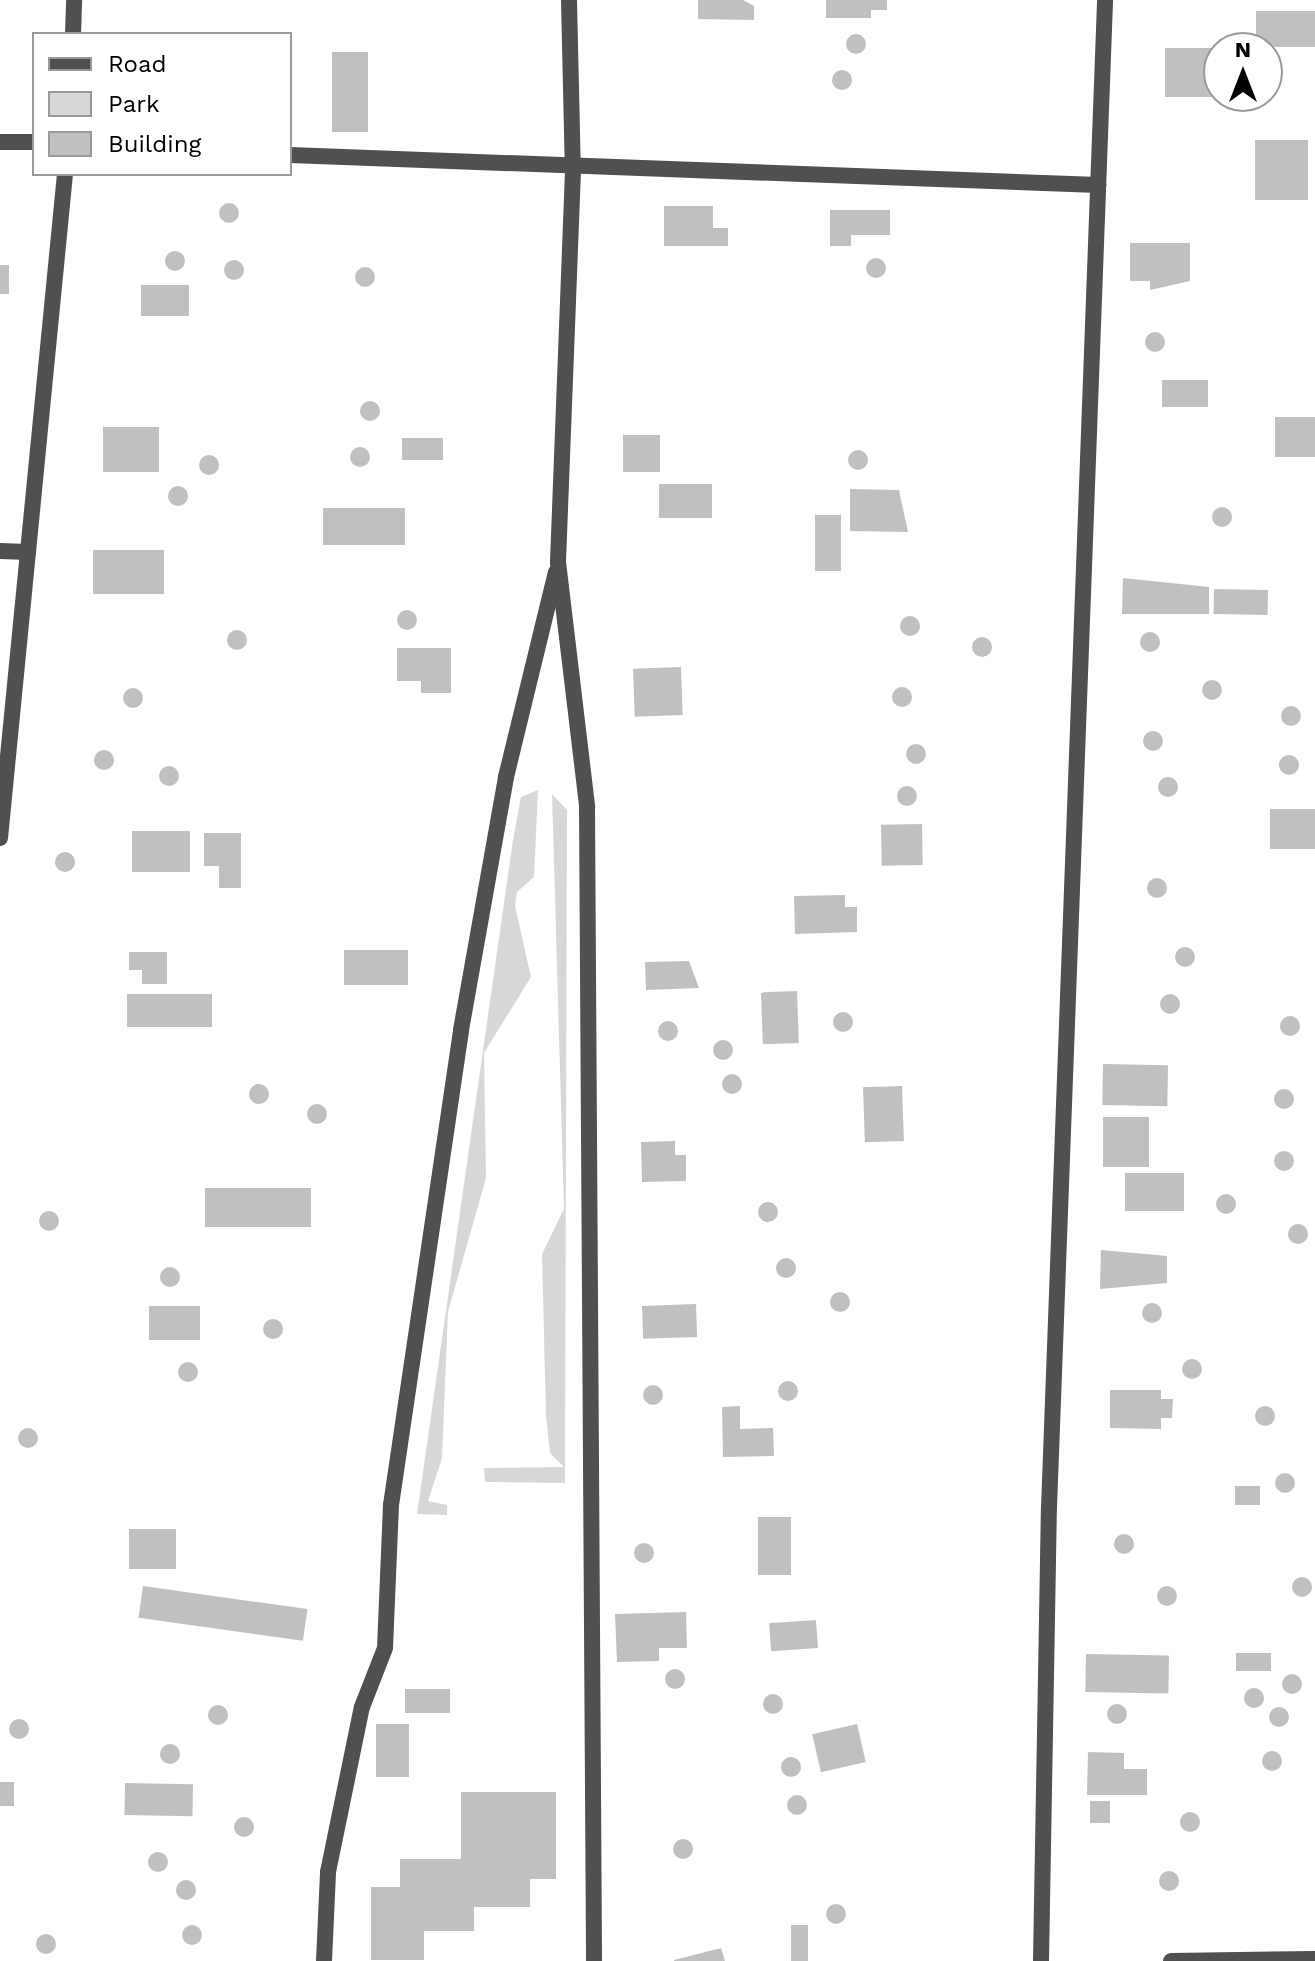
<!DOCTYPE html>
<style>
body{margin:0}
#map{position:relative;width:1315px;height:1961px;overflow:hidden;background:#fff;font-family:"Work Sans",sans-serif}
div>[style]{position:absolute}
.green>*{inset:0;background:#d7d7d7}
.building>*{inset:0;background:#c0c0c0;transform-origin:0 0}
.round{border-radius:50%}
.minor>*{height:16px;margin:-8px;padding:0 8px;transform-origin:8px;border-radius:8px;background:#505050}
span{translate:-50% -50%;white-space:nowrap;text-align:center;line-height:1.15;-webkit-text-stroke:6px #fff;paint-order:stroke}
.legend{position:absolute;left:32px;top:32px;width:260px;height:144px;box-sizing:border-box;background:#fff;border:2px solid #999;margin:0;padding:10px 14px;list-style:none;font-size:24px;color:#000}
.legend li{display:flex;align-items:center;gap:16px;height:40px}
.legend b{width:40px;border:2px solid #999}
.north{position:absolute;left:1203px;top:32px;width:80px;height:80px;box-sizing:border-box;background:#fff;border:2px solid #999;border-radius:50%;rotate:0deg;font-size:22px;font-weight:700;line-height:32px;text-align:center;color:#000}
.north::after{content:'';display:block;margin:auto;width:28px;height:36px;background:#000;clip-path:polygon(50% 0,100% 100%,50% 72%,0 100%)}
</style>
<div id="map">
<div class="green">
<div style="clip-path:polygon(538px 790px,534px 877px,517px 892px,515px 906px,531px 977px,484px 1053px,486px 1178px,448px 1312px,442px 1458px,428px 1501px,447px 1505px,447px 1515px,417px 1514px,513px 840px,521px 797px)"></div>
<div style="clip-path:polygon(552px 794px,567px 810px,565px 1483px,485px 1482px,484px 1468px,564px 1467px,550px 1453px,546px 1416px,542px 1254px,564px 1209px)"></div>
</div>
<div class="building">
<div style="clip-path:polygon(698px 0,743px 0,754px 6px,754px 20px,698px 19px)"></div>
<div style="clip-path:polygon(826px 0,887px 0,887px 10px,871px 10px,871px 18px,826px 18px)"></div>
<div style="left:1256px;top:11px;width:59px;height:36px"></div>
<div class="round" style="left:846px;top:34px;width:20px;height:20px"></div>
<div style="left:1165px;top:48px;width:52px;height:49px"></div>
<div style="left:332px;top:52px;width:36px;height:80px"></div>
<div class="round" style="left:832px;top:70px;width:20px;height:20px"></div>
<div style="left:1255px;top:140px;width:53px;height:60px"></div>
<div class="round" style="left:219px;top:203px;width:20px;height:20px"></div>
<div style="clip-path:polygon(664px 206px,713px 206px,713px 228px,728px 228px,728px 246px,664px 246px)"></div>
<div style="clip-path:polygon(830px 210px,890px 210px,890px 235px,851px 235px,851px 246px,830px 246px)"></div>
<div style="clip-path:polygon(1130px 243px,1190px 243px,1190px 281px,1150px 290px,1150px 281px,1130px 281px)"></div>
<div class="round" style="left:165px;top:251px;width:20px;height:20px"></div>
<div class="round" style="left:866px;top:258px;width:20px;height:20px"></div>
<div class="round" style="left:224px;top:260px;width:20px;height:20px"></div>
<div style="left:0;top:265px;width:9px;height:29px"></div>
<div class="round" style="left:355px;top:267px;width:20px;height:20px"></div>
<div style="left:141px;top:285px;width:48px;height:31px"></div>
<div class="round" style="left:1145px;top:332px;width:20px;height:20px"></div>
<div style="left:1162px;top:380px;width:46px;height:27px"></div>
<div class="round" style="left:360px;top:401px;width:20px;height:20px"></div>
<div style="left:1275px;top:417px;width:40px;height:40px"></div>
<div style="left:103px;top:427px;width:56px;height:45px"></div>
<div style="left:623px;top:435px;width:37px;height:37px"></div>
<div style="left:402px;top:438px;width:41px;height:22px"></div>
<div class="round" style="left:350px;top:447px;width:20px;height:20px"></div>
<div class="round" style="left:848px;top:450px;width:20px;height:20px"></div>
<div class="round" style="left:199px;top:455px;width:20px;height:20px"></div>
<div style="left:659px;top:484px;width:53px;height:34px"></div>
<div class="round" style="left:168px;top:486px;width:20px;height:20px"></div>
<div style="clip-path:polygon(850px 489px,899px 490px,908px 532px,850px 531px)"></div>
<div class="round" style="left:1212px;top:507px;width:20px;height:20px"></div>
<div style="left:323px;top:508px;width:82px;height:37px"></div>
<div style="left:815px;top:515px;width:26px;height:56px"></div>
<div style="left:93px;top:550px;width:71px;height:44px"></div>
<div style="clip-path:polygon(1123px 578px,1209px 587px,1209px 614px,1122px 614px)"></div>
<div style="left:1214px;top:589px;width:54px;height:25px;rotate:1deg"></div>
<div class="round" style="left:397px;top:610px;width:20px;height:20px"></div>
<div class="round" style="left:900px;top:616px;width:20px;height:20px"></div>
<div class="round" style="left:227px;top:630px;width:20px;height:20px"></div>
<div class="round" style="left:1140px;top:632px;width:20px;height:20px"></div>
<div class="round" style="left:972px;top:637px;width:20px;height:20px"></div>
<div style="clip-path:polygon(397px 648px,451px 648px,451px 693px,421px 693px,421px 681px,397px 681px)"></div>
<div style="left:681px;top:667px;width:48px;height:48px;rotate:88deg"></div>
<div class="round" style="left:1202px;top:680px;width:20px;height:20px"></div>
<div class="round" style="left:892px;top:687px;width:20px;height:20px"></div>
<div class="round" style="left:123px;top:688px;width:20px;height:20px"></div>
<div class="round" style="left:1281px;top:706px;width:20px;height:20px"></div>
<div class="round" style="left:1143px;top:731px;width:20px;height:20px"></div>
<div class="round" style="left:906px;top:744px;width:20px;height:20px"></div>
<div class="round" style="left:94px;top:750px;width:20px;height:20px"></div>
<div class="round" style="left:1279px;top:755px;width:20px;height:20px"></div>
<div class="round" style="left:159px;top:766px;width:20px;height:20px"></div>
<div class="round" style="left:1158px;top:777px;width:20px;height:20px"></div>
<div class="round" style="left:897px;top:786px;width:20px;height:20px"></div>
<div style="left:1270px;top:809px;width:45px;height:40px"></div>
<div style="left:922px;top:824px;width:41px;height:41px;rotate:89deg"></div>
<div style="left:132px;top:831px;width:58px;height:41px"></div>
<div style="clip-path:polygon(204px 833px,241px 833px,241px 888px,219px 888px,219px 866px,204px 866px)"></div>
<div class="round" style="left:55px;top:852px;width:20px;height:20px"></div>
<div class="round" style="left:1147px;top:878px;width:20px;height:20px"></div>
<div style="clip-path:polygon(845px 895px,845px 907px,857px 907px,857px 932px,795px 934px,794px 896px)"></div>
<div class="round" style="left:1175px;top:947px;width:20px;height:20px"></div>
<div style="left:344px;top:950px;width:64px;height:35px"></div>
<div style="clip-path:polygon(129px 952px,167px 952px,167px 984px,142px 984px,142px 970px,129px 970px)"></div>
<div style="clip-path:polygon(689px 961px,699px 988px,646px 990px,645px 962px)"></div>
<div style="left:797px;top:991px;width:52px;height:36px;rotate:88deg"></div>
<div style="left:127px;top:994px;width:85px;height:33px"></div>
<div class="round" style="left:1160px;top:994px;width:20px;height:20px"></div>
<div class="round" style="left:833px;top:1012px;width:20px;height:20px"></div>
<div class="round" style="left:1280px;top:1016px;width:20px;height:20px"></div>
<div class="round" style="left:658px;top:1021px;width:20px;height:20px"></div>
<div class="round" style="left:713px;top:1040px;width:20px;height:20px"></div>
<div style="left:1103px;top:1064px;width:65px;height:41px;rotate:1deg"></div>
<div class="round" style="left:722px;top:1074px;width:20px;height:20px"></div>
<div class="round" style="left:249px;top:1084px;width:20px;height:20px"></div>
<div style="left:902px;top:1086px;width:55px;height:39px;rotate:88deg"></div>
<div class="round" style="left:1274px;top:1089px;width:20px;height:20px"></div>
<div class="round" style="left:307px;top:1104px;width:20px;height:20px"></div>
<div style="left:1103px;top:1117px;width:46px;height:50px"></div>
<div style="clip-path:polygon(675px 1141px,675px 1155px,686px 1155px,686px 1181px,642px 1182px,641px 1142px)"></div>
<div class="round" style="left:1274px;top:1151px;width:20px;height:20px"></div>
<div style="left:1125px;top:1173px;width:59px;height:38px"></div>
<div style="left:205px;top:1188px;width:106px;height:39px"></div>
<div class="round" style="left:1216px;top:1194px;width:20px;height:20px"></div>
<div class="round" style="left:758px;top:1202px;width:20px;height:20px"></div>
<div class="round" style="left:39px;top:1211px;width:20px;height:20px"></div>
<div class="round" style="left:1288px;top:1224px;width:20px;height:20px"></div>
<div style="clip-path:polygon(1101px 1250px,1167px 1256px,1167px 1283px,1100px 1289px)"></div>
<div class="round" style="left:776px;top:1258px;width:20px;height:20px"></div>
<div class="round" style="left:160px;top:1267px;width:20px;height:20px"></div>
<div class="round" style="left:830px;top:1292px;width:20px;height:20px"></div>
<div class="round" style="left:1142px;top:1303px;width:20px;height:20px"></div>
<div style="left:696px;top:1304px;width:33px;height:54px;rotate:88deg"></div>
<div style="left:149px;top:1306px;width:51px;height:34px"></div>
<div class="round" style="left:263px;top:1319px;width:20px;height:20px"></div>
<div class="round" style="left:1182px;top:1359px;width:20px;height:20px"></div>
<div class="round" style="left:178px;top:1362px;width:20px;height:20px"></div>
<div class="round" style="left:778px;top:1381px;width:20px;height:20px"></div>
<div class="round" style="left:643px;top:1385px;width:20px;height:20px"></div>
<div style="clip-path:polygon(1110px 1390px,1161px 1390px,1161px 1399px,1173px 1399px,1172px 1418px,1161px 1418px,1161px 1429px,1110px 1428px)"></div>
<div class="round" style="left:1255px;top:1406px;width:20px;height:20px"></div>
<div style="clip-path:polygon(740px 1406px,740px 1429px,773px 1428px,774px 1456px,723px 1457px,722px 1407px)"></div>
<div class="round" style="left:18px;top:1428px;width:20px;height:20px"></div>
<div class="round" style="left:1275px;top:1473px;width:20px;height:20px"></div>
<div style="left:1235px;top:1486px;width:25px;height:19px"></div>
<div style="left:758px;top:1517px;width:33px;height:58px"></div>
<div style="left:129px;top:1529px;width:47px;height:40px"></div>
<div class="round" style="left:1114px;top:1534px;width:20px;height:20px"></div>
<div class="round" style="left:634px;top:1543px;width:20px;height:20px"></div>
<div class="round" style="left:1292px;top:1577px;width:20px;height:20px"></div>
<div style="left:143px;top:1586px;width:166px;height:32px;rotate:8deg"></div>
<div class="round" style="left:1157px;top:1586px;width:20px;height:20px"></div>
<div style="clip-path:polygon(686px 1612px,687px 1648px,659px 1648px,659px 1661px,617px 1662px,615px 1614px)"></div>
<div style="left:816px;top:1620px;width:28px;height:47px;rotate:86deg"></div>
<div style="left:1236px;top:1653px;width:35px;height:18px"></div>
<div style="left:1086px;top:1654px;width:83px;height:38px;rotate:1deg"></div>
<div class="round" style="left:665px;top:1669px;width:20px;height:20px"></div>
<div class="round" style="left:1282px;top:1674px;width:20px;height:20px"></div>
<div class="round" style="left:1244px;top:1688px;width:20px;height:20px"></div>
<div style="left:405px;top:1689px;width:45px;height:24px"></div>
<div class="round" style="left:763px;top:1694px;width:20px;height:20px"></div>
<div class="round" style="left:1107px;top:1704px;width:20px;height:20px"></div>
<div class="round" style="left:208px;top:1705px;width:20px;height:20px"></div>
<div class="round" style="left:1269px;top:1707px;width:20px;height:20px"></div>
<div class="round" style="left:9px;top:1719px;width:20px;height:20px"></div>
<div style="left:376px;top:1724px;width:33px;height:53px"></div>
<div style="left:857px;top:1724px;width:39px;height:46px;rotate:77deg"></div>
<div class="round" style="left:160px;top:1744px;width:20px;height:20px"></div>
<div class="round" style="left:1262px;top:1751px;width:20px;height:20px"></div>
<div style="clip-path:polygon(1088px 1752px,1124px 1753px,1124px 1769px,1147px 1769px,1147px 1795px,1087px 1795px)"></div>
<div class="round" style="left:781px;top:1757px;width:20px;height:20px"></div>
<div style="left:0;top:1782px;width:14px;height:24px"></div>
<div style="left:125px;top:1783px;width:68px;height:32px;rotate:1deg"></div>
<div style="clip-path:polygon(461px 1792px,556px 1792px,556px 1879px,530px 1879px,530px 1907px,474px 1907px,474px 1931px,424px 1931px,424px 1960px,371px 1960px,371px 1887px,400px 1887px,400px 1859px,461px 1859px)"></div>
<div class="round" style="left:787px;top:1795px;width:20px;height:20px"></div>
<div style="left:1090px;top:1801px;width:20px;height:22px"></div>
<div class="round" style="left:1180px;top:1812px;width:20px;height:20px"></div>
<div class="round" style="left:234px;top:1817px;width:20px;height:20px"></div>
<div class="round" style="left:673px;top:1839px;width:20px;height:20px"></div>
<div class="round" style="left:148px;top:1852px;width:20px;height:20px"></div>
<div class="round" style="left:1159px;top:1871px;width:20px;height:20px"></div>
<div class="round" style="left:176px;top:1880px;width:20px;height:20px"></div>
<div class="round" style="left:826px;top:1904px;width:20px;height:20px"></div>
<div style="left:791px;top:1925px;width:17px;height:36px"></div>
<div class="round" style="left:182px;top:1925px;width:20px;height:20px"></div>
<div class="round" style="left:36px;top:1934px;width:20px;height:20px"></div>
<div style="clip-path:polygon(721px 1948px,725px 1961px,674px 1961px,674px 1960px)"></div>
</div>
<div class="minor">
<div style="left:569px;top:0;width:171px;rotate:88.7deg"></div>
<div style="left:573px;top:171px;width:391px;rotate:92.2deg"></div>
<div style="left:558px;top:562px;width:247px;rotate:83.2deg"></div>
<div style="left:587px;top:807px;width:1154px;rotate:89.65deg"></div>
<div style="left:73px;top:34px;width:34px;rotate:-88deg"></div>
<div style="left:0;top:142px;width:34px"></div>
<div style="left:290px;top:155px;width:809px;rotate:2.13deg"></div>
<div style="left:0;top:551px;width:28px;rotate:2deg"></div>
<div style="left:0;top:838px;width:667px;rotate:-84.41deg"></div>
<div style="left:324px;top:1961px;width:89px;rotate:-87.4deg"></div>
<div style="left:328px;top:1872px;width:168px;rotate:-78.4deg"></div>
<div style="left:362px;top:1707px;width:63px;rotate:-68.7deg"></div>
<div style="left:385px;top:1648px;width:143px;rotate:-87.6deg"></div>
<div style="left:391px;top:1505px;width:480px;rotate:-81.6deg"></div>
<div style="left:461px;top:1030px;width:257px;rotate:-79.9deg"></div>
<div style="left:506px;top:777px;width:211px;rotate:-76.3deg"></div>
<div style="left:1041px;top:1961px;width:453px;rotate:-89deg"></div>
<div style="left:1049px;top:1508px;width:1509px;rotate:-87.87deg"></div>
<div style="left:1171px;top:1961px;width:144px;rotate:-0.8deg"></div>
</div>
<ul class="legend">
<li><b style="height:10px;background:#505050"></b>Road</li>
<li><b style="height:22px;background:#d7d7d7"></b>Park</li>
<li><b style="height:22px;background:#c0c0c0"></b>Building</li>
</ul>
<div class="north">N</div>
</div>
